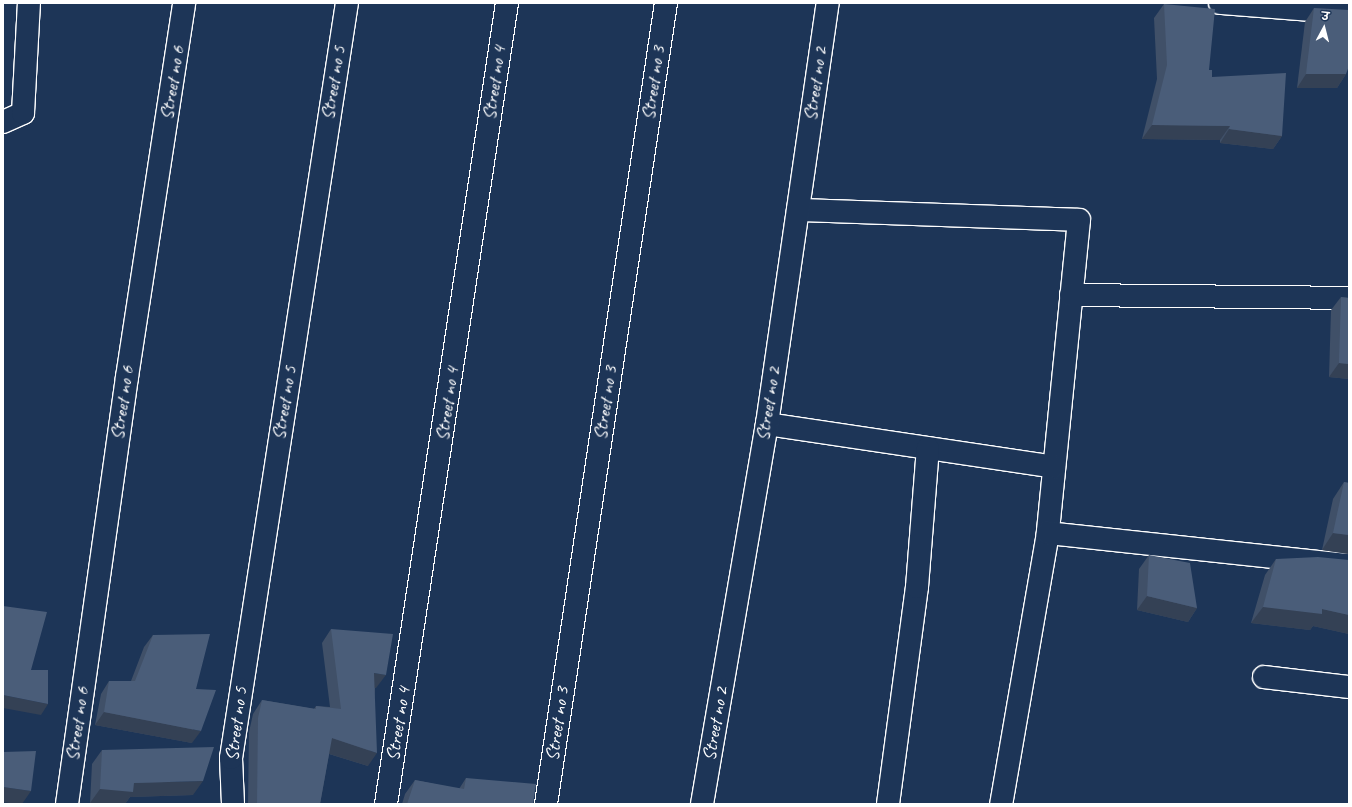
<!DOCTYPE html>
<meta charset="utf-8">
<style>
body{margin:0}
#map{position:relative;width:1352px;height:807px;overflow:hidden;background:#1d3557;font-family:Caveat,"Playpen Sans Deva",sans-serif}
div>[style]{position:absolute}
.roads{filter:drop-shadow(1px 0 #fff) drop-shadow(-1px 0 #fff) drop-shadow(0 1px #fff) drop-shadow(0 -1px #fff)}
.minor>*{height:22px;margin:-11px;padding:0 11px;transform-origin:11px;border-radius:11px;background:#1d3557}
.tertiary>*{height:22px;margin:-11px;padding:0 11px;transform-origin:11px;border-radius:11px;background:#1d3557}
.wall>*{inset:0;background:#405068}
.shaded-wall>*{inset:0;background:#344155}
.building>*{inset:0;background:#4a5d79}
span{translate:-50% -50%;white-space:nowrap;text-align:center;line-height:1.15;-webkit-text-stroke:3.5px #1d3557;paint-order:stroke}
.street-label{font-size:19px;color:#fff}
.frame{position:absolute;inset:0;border:4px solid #fff;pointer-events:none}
.north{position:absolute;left:1304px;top:8px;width:40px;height:40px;-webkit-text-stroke:3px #1d3557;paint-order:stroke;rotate:7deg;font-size:11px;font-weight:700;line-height:16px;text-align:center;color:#fff}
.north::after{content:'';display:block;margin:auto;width:14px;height:18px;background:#fff;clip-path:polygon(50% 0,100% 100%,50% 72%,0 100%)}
</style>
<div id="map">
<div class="roads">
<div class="minor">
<div style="left:1220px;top:3px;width:129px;rotate:4.4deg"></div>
<div style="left:3px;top:122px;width:22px;rotate:-24deg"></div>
<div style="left:23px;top:113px;width:110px;rotate:-86.9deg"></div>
<div style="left:798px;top:210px;width:281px;rotate:2deg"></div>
<div style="left:1079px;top:220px;width:315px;rotate:95.7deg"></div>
<div style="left:1048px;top:533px;width:275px;rotate:99.8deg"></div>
<div style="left:767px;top:424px;width:290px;rotate:8.5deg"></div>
<div style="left:1048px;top:533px;width:303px;rotate:6.1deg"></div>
<div style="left:1264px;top:677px;width:86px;rotate:6.7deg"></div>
<div style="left:67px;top:804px;width:431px;rotate:-82deg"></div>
<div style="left:127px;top:377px;width:378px;rotate:-81.3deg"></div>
<div style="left:233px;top:804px;width:46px;rotate:-92.5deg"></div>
<div style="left:231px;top:758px;width:764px;rotate:-81.27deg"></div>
<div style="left:386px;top:804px;width:810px;rotate:-81.41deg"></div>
<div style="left:546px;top:804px;width:810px;rotate:-81.48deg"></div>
<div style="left:702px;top:804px;width:386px;rotate:-80.3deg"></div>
<div style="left:767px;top:424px;width:425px;rotate:-81.8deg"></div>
<div style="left:888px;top:804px;width:219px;rotate:-82.4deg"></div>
<div style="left:917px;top:587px;width:139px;rotate:-85.5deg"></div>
</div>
<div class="tertiary">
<div style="left:1071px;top:295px;width:278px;rotate:0.6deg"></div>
</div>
</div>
<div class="wall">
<div style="clip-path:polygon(1164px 4px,1209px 70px,1212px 77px,1282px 136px,1273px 149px,1220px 143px,1220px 140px,1142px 139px,1157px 79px,1154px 18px)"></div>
<div style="clip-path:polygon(1314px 8px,1346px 74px,1337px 88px,1297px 88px,1305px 22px)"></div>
<div style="clip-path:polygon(1341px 297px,1349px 298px,1349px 379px,1329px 377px,1331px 310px)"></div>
<div style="clip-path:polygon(1344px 482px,1349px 483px,1349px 554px,1322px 550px,1333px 499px)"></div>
<div style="clip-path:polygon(1149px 555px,1197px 608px,1188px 622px,1137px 610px,1139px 569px)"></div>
<div style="clip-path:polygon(1276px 559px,1349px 560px,1349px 634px,1313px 626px,1310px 630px,1251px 623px,1265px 575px)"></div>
<div style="clip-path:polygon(331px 629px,376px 688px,375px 688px,368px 766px,329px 754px,320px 804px,248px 804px,249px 732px,253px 714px,262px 700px,314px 709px,316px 706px,330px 707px,322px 643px)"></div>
<div style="clip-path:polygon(153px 635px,196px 689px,192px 743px,95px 725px,101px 694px,109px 681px,131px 681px,144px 647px)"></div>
<div style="clip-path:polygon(102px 750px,193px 795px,130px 797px,125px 804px,105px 804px,90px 803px,92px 764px)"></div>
<div style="clip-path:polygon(466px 778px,533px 804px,402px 804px,405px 794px,415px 780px,459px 789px)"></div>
</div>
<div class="shaded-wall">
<div style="clip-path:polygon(1306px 74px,1346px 74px,1337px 88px,1297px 88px)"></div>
<div style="clip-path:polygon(1152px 125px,1230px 126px,1220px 140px,1142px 139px)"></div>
<div style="clip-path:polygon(1229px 129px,1282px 136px,1273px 149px,1220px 143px)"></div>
<div style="clip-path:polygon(1339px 363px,1349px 364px,1349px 379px,1329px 377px)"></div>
<div style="clip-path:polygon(1333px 533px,1349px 535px,1349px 554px,1322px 550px)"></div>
<div style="clip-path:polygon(1147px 596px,1197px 608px,1188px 622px,1137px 610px)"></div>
<div style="clip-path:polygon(1263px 607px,1322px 609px,1349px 615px,1349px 634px,1313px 626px,1310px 630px,1251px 623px)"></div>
<div style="clip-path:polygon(374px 673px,386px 675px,376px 688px,365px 686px)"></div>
<div style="clip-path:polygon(3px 695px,48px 704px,41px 715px,3px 708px)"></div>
<div style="clip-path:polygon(104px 712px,201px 731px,192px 743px,95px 725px)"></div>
<div style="clip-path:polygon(332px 738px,377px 753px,368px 766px,323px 752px)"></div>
<div style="clip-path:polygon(203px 781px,193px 795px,130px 797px,125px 804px,105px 804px,90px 803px,100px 789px,134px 783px)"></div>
<div style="clip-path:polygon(3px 787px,31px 791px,22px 804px,16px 804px,3px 802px)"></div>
</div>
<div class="building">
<div style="clip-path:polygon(1164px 4px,1215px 9px,1209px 70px,1212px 70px,1212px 77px,1286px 73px,1282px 136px,1229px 129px,1230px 126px,1152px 125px,1167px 65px)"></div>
<div style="clip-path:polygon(1314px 8px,1349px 10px,1349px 66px,1346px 74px,1306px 74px)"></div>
<div style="clip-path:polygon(1341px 297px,1349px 298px,1349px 364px,1339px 363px)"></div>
<div style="clip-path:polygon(1344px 482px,1349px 483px,1349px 535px,1333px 533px)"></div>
<div style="clip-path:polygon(1149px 555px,1190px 563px,1197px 608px,1147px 596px)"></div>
<div style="clip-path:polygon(1318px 557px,1349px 560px,1349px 615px,1322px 609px,1322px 614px,1263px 607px,1276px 559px)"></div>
<div style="clip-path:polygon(3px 606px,47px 612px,31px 670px,48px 670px,48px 704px,3px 695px)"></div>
<div style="clip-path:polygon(331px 629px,393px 634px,386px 675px,374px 673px,377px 753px,332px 738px,320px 804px,257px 804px,258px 718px,262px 700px,316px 709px,316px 706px,341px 709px)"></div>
<div style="clip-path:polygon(210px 634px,196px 689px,216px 690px,201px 731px,104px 712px,109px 681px,135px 681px,153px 635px)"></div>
<div style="clip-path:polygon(214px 747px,203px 781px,134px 783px,133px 792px,100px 789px,102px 750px)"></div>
<div style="clip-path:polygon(36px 751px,31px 791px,3px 787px,3px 752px)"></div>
<div style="clip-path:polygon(466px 778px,536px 784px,533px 804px,407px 804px,415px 780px,464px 789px)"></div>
</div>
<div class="street-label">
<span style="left:173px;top:83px;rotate:-81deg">Street no 6</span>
<span style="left:334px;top:83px;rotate:-81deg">Street no 5</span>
<span style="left:495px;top:83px;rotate:-82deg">Street no 4</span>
<span style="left:654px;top:83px;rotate:-82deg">Street no 3</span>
<span style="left:816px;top:84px;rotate:-82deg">Street no 2</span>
<span style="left:123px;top:403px;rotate:-82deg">Street no 6</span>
<span style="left:285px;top:403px;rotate:-81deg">Street no 5</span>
<span style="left:606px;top:403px;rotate:-82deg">Street no 3</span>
<span style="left:448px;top:404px;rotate:-82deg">Street no 4</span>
<span style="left:769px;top:404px;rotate:-81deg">Street no 2</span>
<span style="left:78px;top:724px;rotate:-82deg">Street no 6</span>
<span style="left:237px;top:724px;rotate:-83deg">Street no 5</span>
<span style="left:399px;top:724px;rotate:-81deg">Street no 4</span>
<span style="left:558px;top:724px;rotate:-82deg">Street no 3</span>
<span style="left:716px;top:724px;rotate:-80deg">Street no 2</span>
</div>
<div class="frame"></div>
<div class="north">उ</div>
</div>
